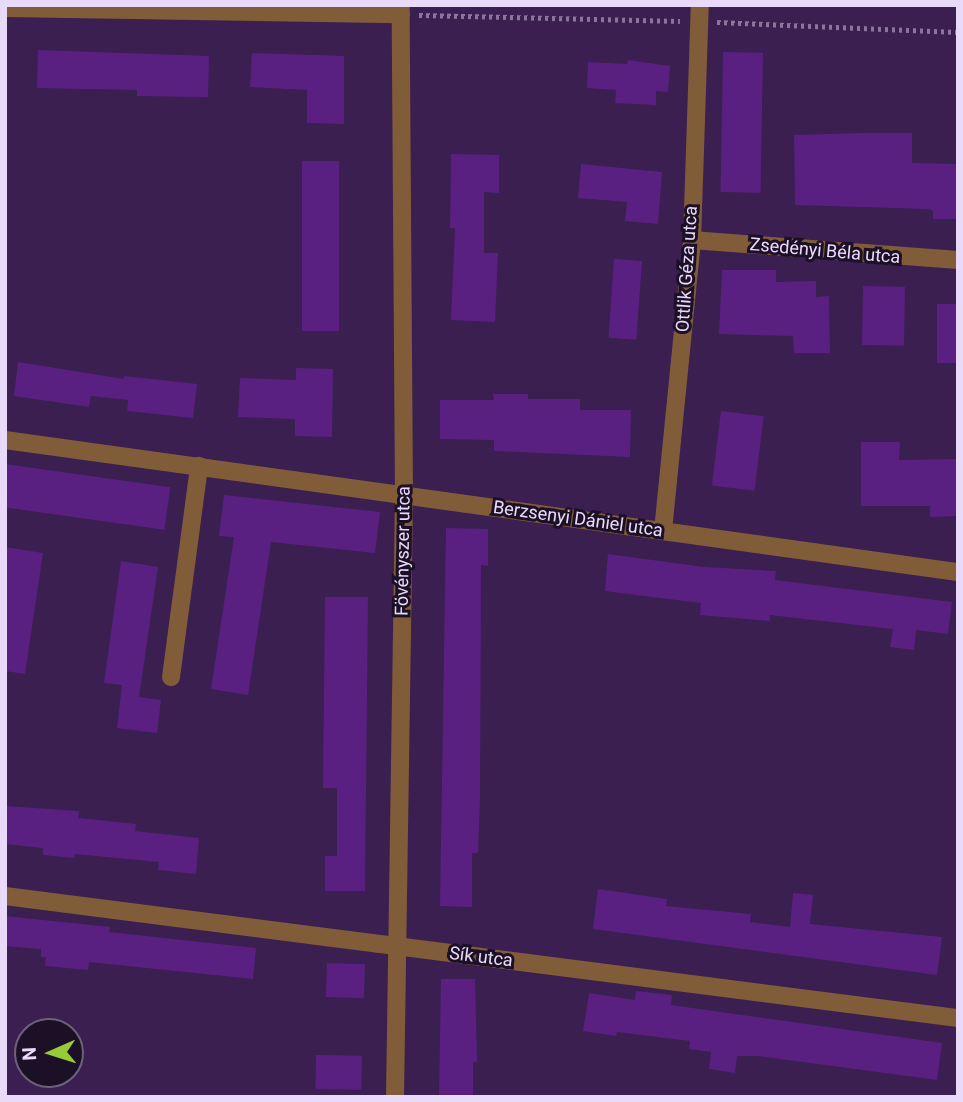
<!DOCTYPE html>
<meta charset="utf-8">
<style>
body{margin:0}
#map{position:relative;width:963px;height:1102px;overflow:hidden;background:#3a1f50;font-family:Roboto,sans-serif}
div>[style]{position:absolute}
.building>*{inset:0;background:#592081;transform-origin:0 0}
.path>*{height:4.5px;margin-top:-2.25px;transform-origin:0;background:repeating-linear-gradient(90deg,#8a759d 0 3.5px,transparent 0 7px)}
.street>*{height:18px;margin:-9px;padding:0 9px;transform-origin:9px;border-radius:9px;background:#805d38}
span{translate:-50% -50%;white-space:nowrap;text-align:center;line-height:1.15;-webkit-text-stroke:6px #1c1026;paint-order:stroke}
.street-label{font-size:18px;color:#e9daf9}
.frame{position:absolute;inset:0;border:7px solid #e9daf9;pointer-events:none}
.north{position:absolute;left:14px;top:1018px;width:70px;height:70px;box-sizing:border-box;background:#1c1026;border:2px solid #6e617a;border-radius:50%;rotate:267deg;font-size:19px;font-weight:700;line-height:28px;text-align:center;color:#e9daf9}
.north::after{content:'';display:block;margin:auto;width:24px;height:32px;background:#97cc38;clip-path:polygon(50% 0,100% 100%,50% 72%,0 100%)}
</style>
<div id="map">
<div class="building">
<div style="clip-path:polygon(38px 50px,209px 56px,208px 97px,137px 96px,137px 90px,37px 88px)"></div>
<div style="left:723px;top:52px;width:40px;height:140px;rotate:1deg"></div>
<div style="clip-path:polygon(252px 53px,344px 56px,344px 124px,307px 123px,307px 90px,250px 87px)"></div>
<div style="clip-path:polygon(628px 60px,670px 66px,668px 92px,656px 91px,656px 105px,615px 103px,616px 90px,587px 88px,588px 62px,627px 64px)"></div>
<div style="clip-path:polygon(862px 133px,912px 133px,912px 163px,958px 164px,958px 219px,933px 219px,933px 211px,928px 209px,795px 205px,794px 135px)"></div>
<div style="clip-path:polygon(451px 154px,499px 155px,499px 193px,484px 192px,484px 253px,498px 253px,495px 322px,451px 320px,455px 228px,450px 228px)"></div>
<div style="left:302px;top:161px;width:37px;height:170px"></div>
<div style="clip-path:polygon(581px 164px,662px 172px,658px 224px,625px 221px,627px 202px,578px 198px)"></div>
<div style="left:614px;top:259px;width:28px;height:79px;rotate:4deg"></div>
<div style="clip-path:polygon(722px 270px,776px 270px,776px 282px,816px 281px,816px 297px,829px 296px,830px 353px,794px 353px,793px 336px,719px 334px)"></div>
<div style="left:863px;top:286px;width:42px;height:59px;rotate:1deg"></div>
<div style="left:958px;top:304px;width:59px;height:21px;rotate:90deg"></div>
<div style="clip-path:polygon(18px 362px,124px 379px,124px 376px,197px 384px,193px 418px,127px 411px,128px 400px,91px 396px,89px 407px,14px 396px)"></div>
<div style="clip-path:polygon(296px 368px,333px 369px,332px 437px,295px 436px,295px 419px,238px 417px,240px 378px,296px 380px)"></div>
<div style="clip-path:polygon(493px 394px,528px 394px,528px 399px,580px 399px,580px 410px,631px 410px,630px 457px,494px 451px,494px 440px,440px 439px,440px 400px,494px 400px)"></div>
<div style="left:721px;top:411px;width:43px;height:75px;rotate:7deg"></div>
<div style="clip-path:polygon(861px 442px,900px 442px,899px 460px,957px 459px,958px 516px,930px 517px,930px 506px,861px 506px)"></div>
<div style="left:5px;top:464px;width:167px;height:43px;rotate:8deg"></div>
<div style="clip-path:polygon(224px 495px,380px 512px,375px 553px,271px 542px,248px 695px,211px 689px,234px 537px,219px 536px)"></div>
<div style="clip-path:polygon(446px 528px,488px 529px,488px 566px,481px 565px,480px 799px,478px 853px,472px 853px,472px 907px,440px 906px)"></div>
<div style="clip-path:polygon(5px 547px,43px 553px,25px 674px,5px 671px)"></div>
<div style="clip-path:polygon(608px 554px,704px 567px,776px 571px,775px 580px,952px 602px,948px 634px,916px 630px,914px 650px,890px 647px,893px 629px,770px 615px,770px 621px,700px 615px,701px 603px,605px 591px)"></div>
<div style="clip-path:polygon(121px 561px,158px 567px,139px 697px,161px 700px,157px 733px,117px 728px,122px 685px,104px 683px)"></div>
<div style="clip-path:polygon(325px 597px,368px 597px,365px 891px,325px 891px,325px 856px,337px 856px,337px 788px,323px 788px)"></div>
<div style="clip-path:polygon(5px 806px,79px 811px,78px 818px,136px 824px,135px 831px,199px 838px,196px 874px,158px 870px,159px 862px,75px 854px,74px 858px,43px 855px,43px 848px,5px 844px)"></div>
<div style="clip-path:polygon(598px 889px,667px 899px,666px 906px,751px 914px,750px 922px,790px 927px,793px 893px,813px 895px,810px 924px,942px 937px,937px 975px,593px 929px)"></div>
<div style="clip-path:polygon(5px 916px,110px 927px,109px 932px,256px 948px,253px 979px,89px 962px,88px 970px,45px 966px,46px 957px,41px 957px,41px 949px,5px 946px)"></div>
<div style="left:327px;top:963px;width:38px;height:34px;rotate:2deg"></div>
<div style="clip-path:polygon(441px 979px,475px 979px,477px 1062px,473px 1062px,473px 1097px,439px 1097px)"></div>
<div style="clip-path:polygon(636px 991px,672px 995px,671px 1005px,942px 1043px,937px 1080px,759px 1056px,737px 1056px,735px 1073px,709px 1069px,711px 1052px,689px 1049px,690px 1041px,617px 1032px,616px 1036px,583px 1031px,589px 993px,635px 1000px)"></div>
<div style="left:316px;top:1055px;width:46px;height:34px;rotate:1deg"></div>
</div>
<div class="path">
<div style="left:419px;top:15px;width:261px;rotate:1.3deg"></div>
<div style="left:717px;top:22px;width:241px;rotate:2.4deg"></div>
</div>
<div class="street">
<div style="left:5px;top:8px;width:396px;rotate:0.9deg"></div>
<div style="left:692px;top:240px;width:267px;rotate:4.3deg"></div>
<div style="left:5px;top:440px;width:962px;rotate:7.89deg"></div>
<div style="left:663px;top:531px;width:292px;rotate:-84.3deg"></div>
<div style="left:692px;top:240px;width:235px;rotate:-88.1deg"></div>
<div style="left:171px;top:677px;width:213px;rotate:-82.4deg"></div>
<div style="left:5px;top:896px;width:961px;rotate:7.3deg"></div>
<div style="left:395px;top:1097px;width:602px;rotate:-89.14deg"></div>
<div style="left:404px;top:495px;width:490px;rotate:-90.4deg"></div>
</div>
<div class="street-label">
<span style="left:825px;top:251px;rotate:5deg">Zsedényi Béla utca</span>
<span style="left:687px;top:269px;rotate:-86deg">Ottlik Géza utca</span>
<span style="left:578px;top:519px;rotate:8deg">Berzsenyi Dániel utca</span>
<span style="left:403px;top:551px;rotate:-89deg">Fövényszer utca</span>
<span style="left:481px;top:957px;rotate:7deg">Sík utca</span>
</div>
<div class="frame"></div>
<div class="north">N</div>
</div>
